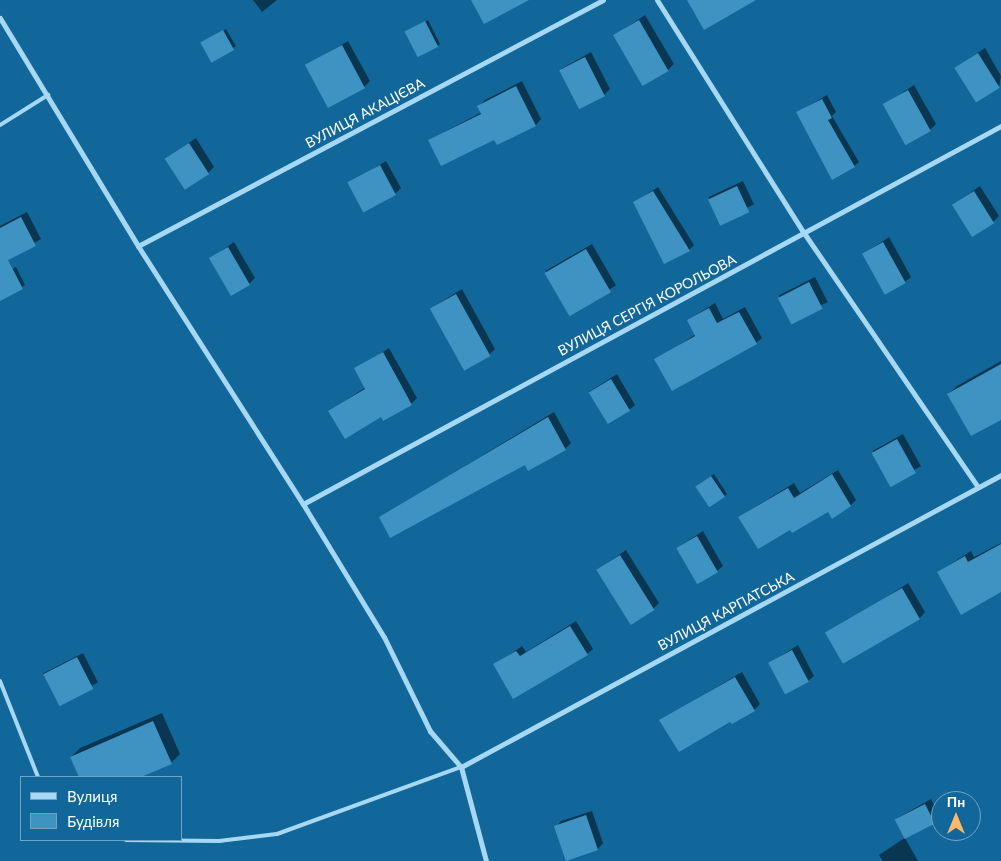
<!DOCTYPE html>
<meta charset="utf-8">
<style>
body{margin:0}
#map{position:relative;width:1001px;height:861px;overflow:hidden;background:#12679a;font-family:Lato,sans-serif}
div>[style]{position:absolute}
.shadow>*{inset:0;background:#0007;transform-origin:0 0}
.building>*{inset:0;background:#3f93c3;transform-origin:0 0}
.lane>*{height:4px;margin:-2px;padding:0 2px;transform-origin:2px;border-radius:2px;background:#a6d8f4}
.street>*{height:5px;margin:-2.5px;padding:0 2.5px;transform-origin:2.5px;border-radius:2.5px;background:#a6d8f4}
span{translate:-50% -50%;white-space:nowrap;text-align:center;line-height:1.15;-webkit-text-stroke:4px #12679a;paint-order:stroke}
.street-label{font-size:14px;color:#fff}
.legend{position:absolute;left:20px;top:776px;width:162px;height:65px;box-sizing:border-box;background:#12679a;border:1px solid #71a4c2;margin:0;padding:6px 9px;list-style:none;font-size:15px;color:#fff}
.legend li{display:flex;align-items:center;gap:10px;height:25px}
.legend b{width:25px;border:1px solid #71a4c2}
.north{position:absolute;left:931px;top:791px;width:50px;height:50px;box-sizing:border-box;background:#12679a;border:1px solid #71a4c2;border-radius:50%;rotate:0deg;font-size:14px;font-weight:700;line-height:20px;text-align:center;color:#fff}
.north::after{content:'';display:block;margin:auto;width:18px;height:22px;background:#ffb769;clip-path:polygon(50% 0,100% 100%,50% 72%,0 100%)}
</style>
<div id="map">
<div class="shadow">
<div style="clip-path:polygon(253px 0,277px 0,262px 12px)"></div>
<div style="clip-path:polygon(645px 15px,674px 64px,668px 70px,615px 35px)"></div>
<div style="clip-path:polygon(428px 20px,440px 44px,437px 46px,406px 32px)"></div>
<div style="left:226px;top:29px;width:20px;height:27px;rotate:60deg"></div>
<div style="clip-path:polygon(348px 41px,370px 81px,364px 87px,307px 65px)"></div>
<div style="clip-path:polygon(985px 48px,1001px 76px,999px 87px,955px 68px)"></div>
<div style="clip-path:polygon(591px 52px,610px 89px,604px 95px,561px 69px)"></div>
<div style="clip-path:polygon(522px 81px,541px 119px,536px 125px,495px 138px,429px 140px,482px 112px,479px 106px,485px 100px)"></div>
<div style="clip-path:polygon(914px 85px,936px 124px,930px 130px,885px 104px)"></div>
<div style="clip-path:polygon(827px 95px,836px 112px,832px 116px,859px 162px,854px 166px,798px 112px)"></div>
<div style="clip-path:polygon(196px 138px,214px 167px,208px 173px,166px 159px)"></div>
<div style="clip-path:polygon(386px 161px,401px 188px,395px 194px,349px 183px)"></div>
<div style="left:743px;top:181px;width:26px;height:38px;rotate:65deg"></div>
<div style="clip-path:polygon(980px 186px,999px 216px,993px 222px,953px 205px)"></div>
<div style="clip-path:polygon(658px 187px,694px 245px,689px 250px,635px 202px)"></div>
<div style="clip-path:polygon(27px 212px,41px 239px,0 262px,0 226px)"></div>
<div style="clip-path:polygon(889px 237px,911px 277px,905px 282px,863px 254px)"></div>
<div style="clip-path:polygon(234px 242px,255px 278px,249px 284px,210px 259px)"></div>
<div style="left:592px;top:244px;width:48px;height:54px;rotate:60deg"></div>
<div style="clip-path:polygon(16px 267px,25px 285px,0 300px,0 276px)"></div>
<div style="left:815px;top:277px;width:28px;height:41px;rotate:63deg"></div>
<div style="clip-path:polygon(462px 289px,495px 349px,489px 355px,431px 308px)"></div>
<div style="clip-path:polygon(715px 303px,723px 319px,745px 307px,762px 338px,756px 343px,656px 360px,696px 334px,688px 320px)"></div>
<div style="clip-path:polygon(389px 348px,417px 398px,411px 404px,329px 412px,366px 387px,356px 369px)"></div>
<div style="clip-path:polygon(1001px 361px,1001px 418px,948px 394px,957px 386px)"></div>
<div style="clip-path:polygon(617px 374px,635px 405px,629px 410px,589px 392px)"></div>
<div style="clip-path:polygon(554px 412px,571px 443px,565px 449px,528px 469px,525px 463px,380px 518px)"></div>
<div style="left:903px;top:434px;width:37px;height:35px;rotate:61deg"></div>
<div style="clip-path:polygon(838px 470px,856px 500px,851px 505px,828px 511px,739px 517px,794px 483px,800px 493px)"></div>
<div style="clip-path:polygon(714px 474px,727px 494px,724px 496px,699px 484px)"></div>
<div style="clip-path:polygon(703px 531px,723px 566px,717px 571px,677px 548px)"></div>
<div style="clip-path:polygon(1001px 543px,1001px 583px,938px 572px,971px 551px,974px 557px)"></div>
<div style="clip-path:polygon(626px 550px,659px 603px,653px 609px,597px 570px)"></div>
<div style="clip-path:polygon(908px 583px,925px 612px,920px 618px,864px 650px,829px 635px)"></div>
<div style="clip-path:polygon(576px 621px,593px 649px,587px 654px,495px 665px,522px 646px,526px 652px)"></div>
<div style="clip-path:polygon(798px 645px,814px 676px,808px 681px,770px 663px)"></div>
<div style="left:83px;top:653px;width:33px;height:45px;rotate:63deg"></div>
<div style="clip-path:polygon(742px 672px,760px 704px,754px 710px,732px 722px,731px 720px,661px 720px)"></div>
<div style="clip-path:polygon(162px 713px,180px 754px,171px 763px,138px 777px,80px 777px,71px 757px,80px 748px)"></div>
<div style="clip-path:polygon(931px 799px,940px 817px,905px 838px,918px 861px,883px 861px,879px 855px,906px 837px,896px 819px)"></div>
<div style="clip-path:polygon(592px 811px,603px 843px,598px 849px,556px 827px,561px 821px)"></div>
</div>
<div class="building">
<div style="clip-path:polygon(471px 0,529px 0,484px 24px)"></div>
<div style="clip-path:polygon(687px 0,756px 0,704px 30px)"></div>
<div style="left:639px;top:20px;width:59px;height:30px;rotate:60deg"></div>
<div style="left:425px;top:21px;width:29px;height:23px;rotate:63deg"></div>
<div style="left:223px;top:30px;width:23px;height:26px;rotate:61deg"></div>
<div style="left:342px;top:45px;width:49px;height:42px;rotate:62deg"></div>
<div style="left:978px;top:53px;width:41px;height:28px;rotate:58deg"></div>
<div style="left:585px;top:57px;width:44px;height:29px;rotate:63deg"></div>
<div style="clip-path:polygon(516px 86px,536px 126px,497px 145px,494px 140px,441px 166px,428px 140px,481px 114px,477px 106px)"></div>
<div style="left:908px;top:90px;width:47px;height:29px;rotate:61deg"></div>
<div style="clip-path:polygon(822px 99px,832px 118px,828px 120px,855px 167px,832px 180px,796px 112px)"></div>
<div style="left:189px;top:143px;width:37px;height:29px;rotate:57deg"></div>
<div style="left:380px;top:165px;width:34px;height:37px;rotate:62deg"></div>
<div style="left:737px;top:186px;width:29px;height:32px;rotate:65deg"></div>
<div style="clip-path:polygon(653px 191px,690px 251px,664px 264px,633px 202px)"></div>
<div style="left:974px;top:191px;width:38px;height:26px;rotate:58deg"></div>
<div style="clip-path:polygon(21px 217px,36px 246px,8px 260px,23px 289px,0 301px,0 228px)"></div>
<div style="left:883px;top:242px;width:47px;height:24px;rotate:61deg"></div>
<div style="left:228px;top:247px;width:44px;height:22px;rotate:60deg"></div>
<div style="left:586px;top:249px;width:50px;height:48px;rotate:60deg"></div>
<div style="left:809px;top:282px;width:30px;height:35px;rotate:63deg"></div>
<div style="left:456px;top:294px;width:71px;height:30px;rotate:61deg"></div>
<div style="clip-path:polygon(709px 308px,717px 323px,739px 312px,757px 344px,672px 391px,654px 359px,695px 336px,687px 320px)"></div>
<div style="clip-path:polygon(383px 352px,412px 405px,383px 421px,381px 417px,345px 439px,328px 411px,365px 389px,354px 368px)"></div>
<div style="clip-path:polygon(1001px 364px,1001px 420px,971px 436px,947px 394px)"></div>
<div style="left:611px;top:379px;width:37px;height:26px;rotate:59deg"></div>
<div style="clip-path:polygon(548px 417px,566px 450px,528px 471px,525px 465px,390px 538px,379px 517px)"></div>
<div style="left:897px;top:439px;width:39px;height:29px;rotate:61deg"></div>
<div style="clip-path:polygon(832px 474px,851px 506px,832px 519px,828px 512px,792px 533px,790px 530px,758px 549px,738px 517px,788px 488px,794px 498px)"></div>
<div style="left:711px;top:476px;width:25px;height:19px;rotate:56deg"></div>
<div style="left:697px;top:536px;width:42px;height:24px;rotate:60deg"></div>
<div style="clip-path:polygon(1001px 544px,1001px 592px,961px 615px,937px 572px,965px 556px,968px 562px)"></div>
<div style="left:620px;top:555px;width:65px;height:28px;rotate:58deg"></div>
<div style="left:902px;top:588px;width:36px;height:89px;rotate:60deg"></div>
<div style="clip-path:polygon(570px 626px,588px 655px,513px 699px,493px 664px,516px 651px,520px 656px)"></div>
<div style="left:792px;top:650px;width:36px;height:27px;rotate:62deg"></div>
<div style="left:77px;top:657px;width:36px;height:38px;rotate:63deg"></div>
<div style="clip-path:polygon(735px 677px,755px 711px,732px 724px,730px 722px,679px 752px,659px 720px)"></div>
<div style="clip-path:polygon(153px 721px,172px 764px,141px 777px,79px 777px,70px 757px)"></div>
<div style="left:925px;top:804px;width:22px;height:34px;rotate:63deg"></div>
<div style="left:586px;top:815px;width:37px;height:34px;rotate:71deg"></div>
</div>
<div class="lane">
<div style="left:0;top:125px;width:57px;rotate:-32deg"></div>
<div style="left:0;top:681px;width:103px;rotate:68.4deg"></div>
<div style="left:126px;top:840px;width:93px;rotate:0.6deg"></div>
<div style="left:219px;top:841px;width:58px;rotate:-6.9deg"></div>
<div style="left:277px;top:834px;width:196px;rotate:-20deg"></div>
</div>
<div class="street">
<div style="left:657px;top:0;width:275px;rotate:57.8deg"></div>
<div style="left:804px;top:233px;width:308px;rotate:55.6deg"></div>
<div style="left:0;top:18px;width:267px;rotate:58.8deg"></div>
<div style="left:138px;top:246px;width:306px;rotate:57.4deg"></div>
<div style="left:303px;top:504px;width:156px;rotate:58.7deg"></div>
<div style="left:384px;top:637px;width:105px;rotate:63.9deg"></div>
<div style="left:430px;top:731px;width:48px;rotate:49.3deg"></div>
<div style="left:461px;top:767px;width:97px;rotate:75.1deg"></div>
<div style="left:138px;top:246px;width:526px;rotate:-27.88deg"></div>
<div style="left:303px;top:504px;width:794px;rotate:-28.44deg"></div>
<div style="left:461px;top:767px;width:614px;rotate:-28.4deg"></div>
</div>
<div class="street-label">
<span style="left:365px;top:113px;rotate:-28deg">ВУЛИЦЯ АКАЦІЄВА</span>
<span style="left:647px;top:305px;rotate:-28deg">ВУЛИЦЯ СЕРГІЯ КОРОЛЬОВА</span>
<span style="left:726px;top:611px;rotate:-28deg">ВУЛИЦЯ КАРПАТСЬКА</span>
</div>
<ul class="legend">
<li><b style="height:6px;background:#a6d8f4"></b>Вулиця</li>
<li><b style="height:14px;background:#3f93c3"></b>Будівля</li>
</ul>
<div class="north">Пн</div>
</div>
